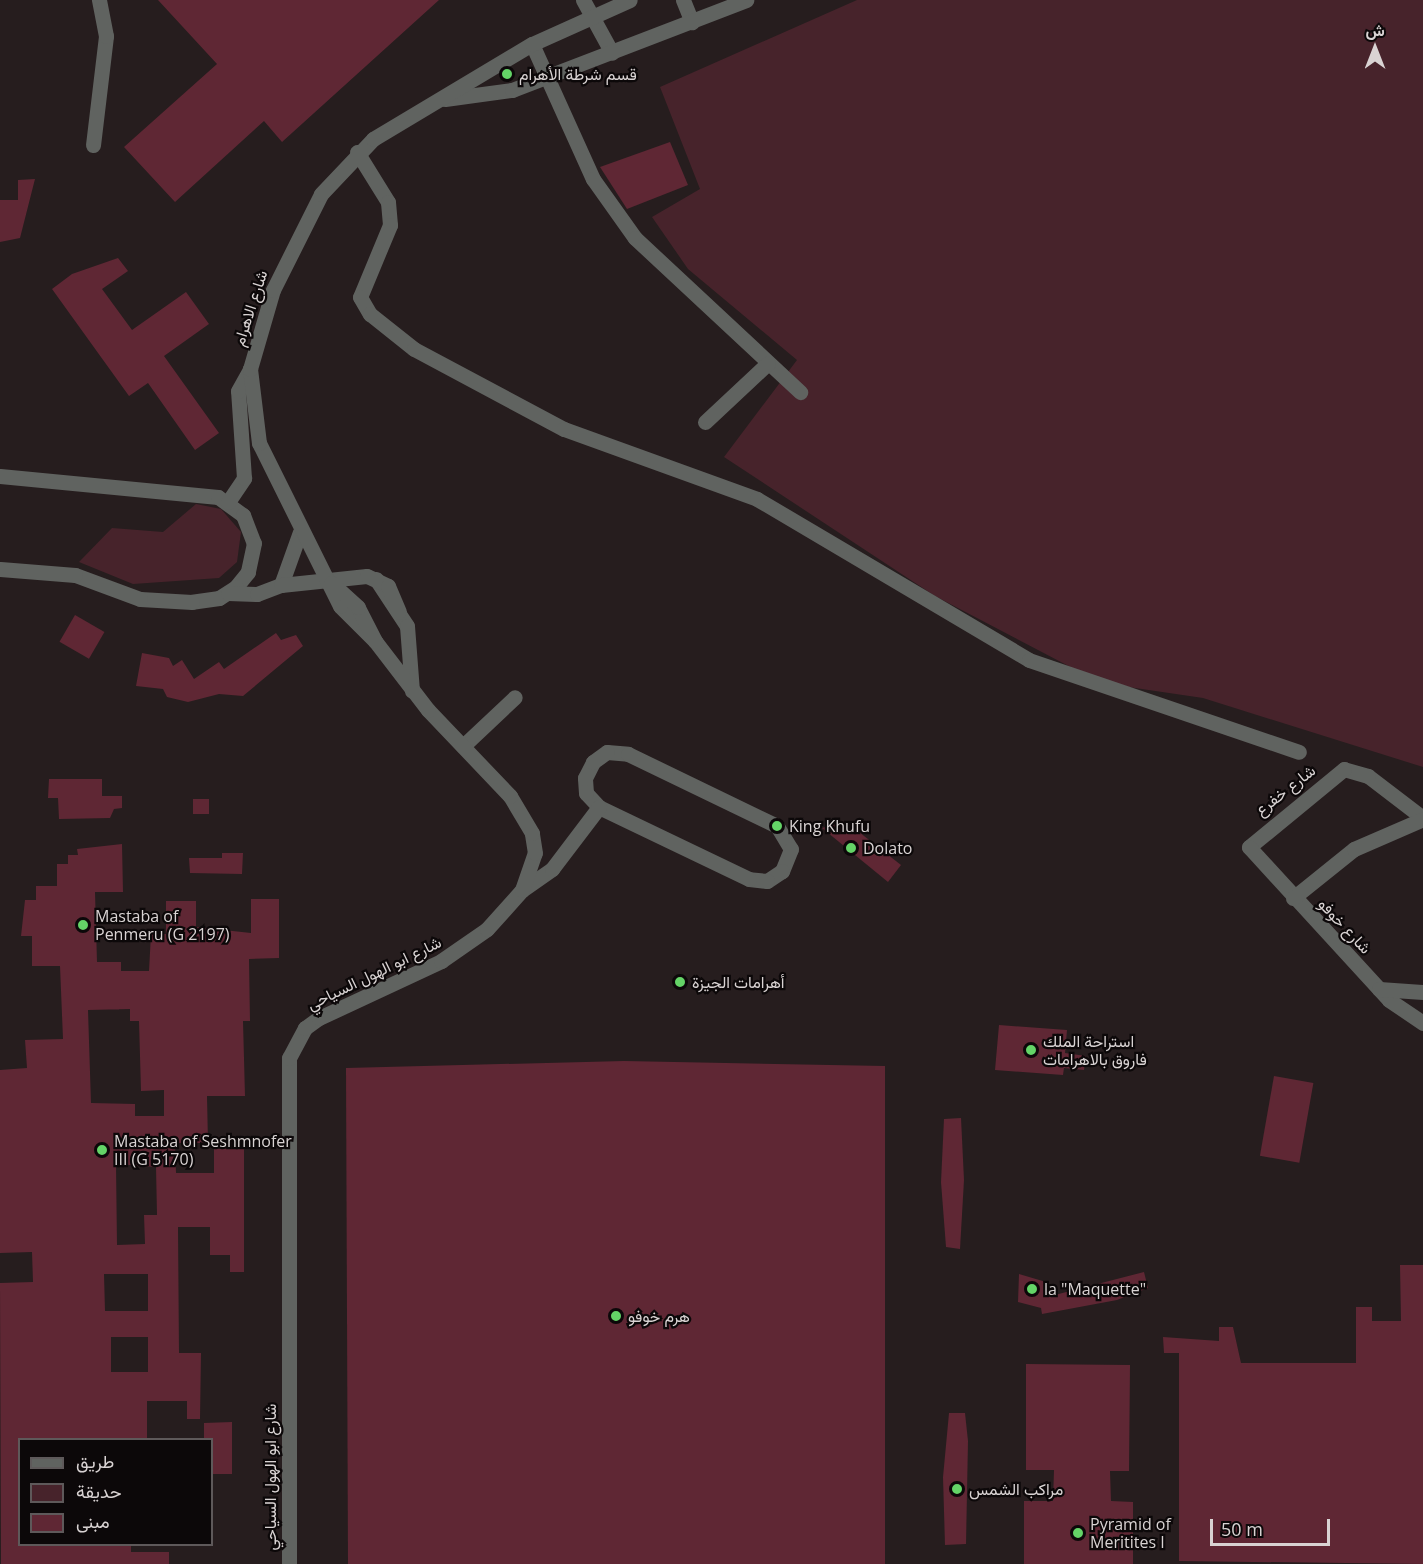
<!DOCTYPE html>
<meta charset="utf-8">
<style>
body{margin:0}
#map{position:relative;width:1423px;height:1564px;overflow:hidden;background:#261d1e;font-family:"Open Sans",Vazirmatn,sans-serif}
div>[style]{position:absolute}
.green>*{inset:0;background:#47232b}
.building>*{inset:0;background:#5f2734;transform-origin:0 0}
.minor>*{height:15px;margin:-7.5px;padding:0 7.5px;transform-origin:7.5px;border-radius:7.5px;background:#606360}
.dots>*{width:16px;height:16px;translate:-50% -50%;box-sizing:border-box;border:3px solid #0c0809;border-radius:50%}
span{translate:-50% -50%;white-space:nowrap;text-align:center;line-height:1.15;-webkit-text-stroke:4.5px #0c0809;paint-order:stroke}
.poi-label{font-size:16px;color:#d9d3d3}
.left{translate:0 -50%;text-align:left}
.street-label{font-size:16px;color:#d9d3d3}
.legend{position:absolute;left:18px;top:1438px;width:195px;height:108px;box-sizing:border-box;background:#0c0809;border:2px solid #5e595a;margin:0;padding:8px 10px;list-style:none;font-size:18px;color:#d9d3d3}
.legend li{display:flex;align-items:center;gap:12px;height:30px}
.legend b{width:30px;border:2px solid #5e595a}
.north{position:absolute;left:1345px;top:18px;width:60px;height:60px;-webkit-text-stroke:4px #0c0809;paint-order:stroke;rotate:0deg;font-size:16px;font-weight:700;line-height:24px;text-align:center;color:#d9d3d3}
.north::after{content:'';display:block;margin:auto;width:21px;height:27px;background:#d9d3d3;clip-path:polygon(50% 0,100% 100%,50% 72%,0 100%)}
.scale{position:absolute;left:1210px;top:1519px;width:120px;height:27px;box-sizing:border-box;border:3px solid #d9d3d3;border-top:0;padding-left:8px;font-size:18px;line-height:21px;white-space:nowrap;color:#d9d3d3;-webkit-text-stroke:4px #0c0809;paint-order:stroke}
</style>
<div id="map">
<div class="green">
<div style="clip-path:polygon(857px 0,1423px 0,1423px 767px,1203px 698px,1101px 683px,935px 596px,724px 457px,797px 360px,688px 269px,652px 217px,700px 189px,660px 87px)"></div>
<div style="clip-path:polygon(196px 504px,221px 509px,241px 532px,237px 562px,219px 578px,133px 584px,79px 562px,112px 528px,163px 532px)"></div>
</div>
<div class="building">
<div style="clip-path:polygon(158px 0,439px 0,282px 142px,264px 121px,175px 202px,124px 147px,217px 64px)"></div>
<div style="clip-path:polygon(670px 142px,688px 185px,627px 209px,600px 167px)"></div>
<div style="clip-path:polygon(35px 179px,20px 238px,0 242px,0 200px,18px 200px,18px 180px)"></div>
<div style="clip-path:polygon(118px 258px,128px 271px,102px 289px,132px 330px,186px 292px,209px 324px,164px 356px,219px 433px,195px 450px,148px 383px,129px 396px,52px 289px,72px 274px)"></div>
<div style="left:75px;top:615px;width:34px;height:31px;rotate:30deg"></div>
<div style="clip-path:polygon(276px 633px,281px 640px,296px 635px,303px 646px,243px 696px,219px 694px,188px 702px,167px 697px,163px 689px,136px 686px,142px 653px,169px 658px,173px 666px,182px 660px,194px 679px,219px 662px,224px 669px)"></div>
<div style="clip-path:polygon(49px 779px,102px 779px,102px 796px,122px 796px,122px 808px,114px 809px,110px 818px,59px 819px,58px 798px,48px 798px)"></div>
<div style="left:193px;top:799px;width:16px;height:15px"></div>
<div style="clip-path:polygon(845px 821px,901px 865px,888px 882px,822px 828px)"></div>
<div style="clip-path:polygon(evenodd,122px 844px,123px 892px,95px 892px,97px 962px,121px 962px,121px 971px,149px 971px,151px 934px,166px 934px,166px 901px,196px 901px,196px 927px,251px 933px,251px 899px,279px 899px,279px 958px,249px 959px,250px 1021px,243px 1021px,245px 1096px,207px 1096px,208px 1143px,175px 1143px,176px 1173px,214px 1173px,214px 1137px,244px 1137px,244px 1272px,230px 1272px,230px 1255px,210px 1255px,210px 1227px,178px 1227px,179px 1353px,201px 1353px,200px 1419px,187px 1419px,187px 1401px,147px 1401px,147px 1440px,20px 1440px,20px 1545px,131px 1545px,131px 1552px,169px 1552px,169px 1564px,1px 1564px,0 1283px,33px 1282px,32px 1252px,0 1253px,0 1070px,27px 1068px,25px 1040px,63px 1039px,60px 966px,32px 966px,32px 936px,21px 936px,25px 900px,36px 900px,36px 886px,57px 886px,57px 864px,68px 864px,68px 855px,78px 855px,77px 849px,122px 844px,130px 1009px,130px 1021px,139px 1021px,141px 1091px,164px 1090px,164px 1116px,135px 1116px,135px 1104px,91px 1103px,88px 1010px,130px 1009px,122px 844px,116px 1164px,156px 1167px,157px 1215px,144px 1215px,145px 1244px,117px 1245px,116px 1164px,122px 844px,104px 1274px,148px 1274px,148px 1311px,105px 1311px,104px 1274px,122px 844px,111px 1337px,148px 1337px,148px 1372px,111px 1372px,111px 1337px)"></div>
<div style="clip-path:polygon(222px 853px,243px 853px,242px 874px,190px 873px,189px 858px,222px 858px)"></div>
<div style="clip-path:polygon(999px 1025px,1067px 1030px,1065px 1053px,1086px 1056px,1084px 1070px,1064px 1068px,1063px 1075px,995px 1070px)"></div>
<div style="clip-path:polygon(624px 1061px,885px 1066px,885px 1564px,348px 1564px,346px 1068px)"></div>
<div style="left:1274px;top:1076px;width:40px;height:81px;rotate:10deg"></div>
<div style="clip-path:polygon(961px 1118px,964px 1180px,960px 1249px,946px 1247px,941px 1182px,944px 1119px)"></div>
<div style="clip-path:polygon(1400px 1265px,1423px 1265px,1423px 1564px,1179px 1561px,1179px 1353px,1164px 1353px,1163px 1337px,1219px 1341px,1219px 1327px,1233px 1327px,1241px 1363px,1356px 1363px,1356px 1307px,1372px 1307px,1372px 1321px,1401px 1321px)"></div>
<div style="clip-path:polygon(1144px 1272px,1148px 1288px,1117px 1300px,1042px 1314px,1041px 1308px,1018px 1302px,1019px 1274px,1046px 1282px,1047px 1297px)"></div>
<div style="clip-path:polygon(1026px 1364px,1130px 1365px,1129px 1471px,1110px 1471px,1111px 1501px,1133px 1502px,1133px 1564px,1024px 1564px,1024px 1501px,1053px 1501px,1054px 1470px,1026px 1470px)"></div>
<div style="clip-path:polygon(949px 1413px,965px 1413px,968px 1441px,966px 1544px,945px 1545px,943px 1477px)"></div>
<div style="clip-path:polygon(232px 1422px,232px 1474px,212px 1474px,212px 1440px,204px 1440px,204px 1423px)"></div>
</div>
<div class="minor">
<div style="left:583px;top:0;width:60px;rotate:61.3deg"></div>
<div style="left:683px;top:0;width:24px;rotate:68deg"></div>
<div style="left:532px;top:44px;width:148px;rotate:65.7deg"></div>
<div style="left:593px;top:179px;width:72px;rotate:54.6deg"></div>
<div style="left:635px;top:238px;width:226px;rotate:43deg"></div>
<div style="left:445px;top:99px;width:68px;rotate:-7.7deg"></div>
<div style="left:512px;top:90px;width:251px;rotate:-21deg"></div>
<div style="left:93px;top:145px;width:110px;rotate:-83.2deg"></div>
<div style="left:106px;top:36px;width:37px;rotate:-101deg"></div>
<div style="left:357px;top:152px;width:59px;rotate:58.2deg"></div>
<div style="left:388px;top:202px;width:23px;rotate:85deg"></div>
<div style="left:390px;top:225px;width:78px;rotate:112.6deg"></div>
<div style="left:360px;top:297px;width:20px;rotate:60deg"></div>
<div style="left:370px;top:314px;width:56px;rotate:38.5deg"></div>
<div style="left:414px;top:349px;width:170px;rotate:28.1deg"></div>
<div style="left:564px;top:429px;width:205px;rotate:19.9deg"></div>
<div style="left:757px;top:499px;width:316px;rotate:30.6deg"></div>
<div style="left:1029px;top:660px;width:285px;rotate:18.8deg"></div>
<div style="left:705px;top:422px;width:86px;rotate:-43.1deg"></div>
<div style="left:0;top:476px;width:219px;rotate:5.5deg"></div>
<div style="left:218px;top:497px;width:31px;rotate:36deg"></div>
<div style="left:243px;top:515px;width:30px;rotate:69deg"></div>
<div style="left:254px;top:543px;width:30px;rotate:102deg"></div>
<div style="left:248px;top:572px;width:19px;rotate:129deg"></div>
<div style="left:236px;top:587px;width:20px;rotate:147deg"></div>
<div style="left:219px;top:598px;width:27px;rotate:172deg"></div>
<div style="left:192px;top:602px;width:52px;rotate:-176.7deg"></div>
<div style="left:140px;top:599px;width:69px;rotate:-159.7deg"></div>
<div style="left:75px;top:575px;width:75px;rotate:-175.4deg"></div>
<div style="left:228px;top:502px;width:29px;rotate:-56deg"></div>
<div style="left:244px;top:478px;width:87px;rotate:-93.9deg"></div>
<div style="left:238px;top:391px;width:25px;rotate:-61deg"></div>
<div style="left:376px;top:579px;width:56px;rotate:56.6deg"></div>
<div style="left:407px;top:626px;width:65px;rotate:85.6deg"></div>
<div style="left:281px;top:585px;width:56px;rotate:-70.3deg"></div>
<div style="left:228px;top:593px;width:29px;rotate:2deg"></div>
<div style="left:257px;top:594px;width:26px;rotate:-21deg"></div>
<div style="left:281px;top:585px;width:86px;rotate:-6deg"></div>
<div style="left:367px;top:576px;width:23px;rotate:25deg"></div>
<div style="left:388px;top:586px;width:28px;rotate:67deg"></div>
<div style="left:375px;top:641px;width:49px;rotate:-135deg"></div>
<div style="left:340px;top:606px;width:182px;rotate:-116.4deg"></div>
<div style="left:259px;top:443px;width:75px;rotate:-96.9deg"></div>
<div style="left:250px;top:369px;width:82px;rotate:-73.8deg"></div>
<div style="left:273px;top:290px;width:107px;rotate:-63.4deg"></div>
<div style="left:321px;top:194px;width:76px;rotate:-46.6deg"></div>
<div style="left:373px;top:139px;width:185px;rotate:-30.9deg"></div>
<div style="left:532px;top:44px;width:107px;rotate:-24.2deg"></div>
<div style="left:463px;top:746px;width:71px;rotate:-43.3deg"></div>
<div style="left:607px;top:752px;width:21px;rotate:5deg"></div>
<div style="left:628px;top:754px;width:165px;rotate:25.8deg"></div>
<div style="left:777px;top:826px;width:27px;rotate:59deg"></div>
<div style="left:791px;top:849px;width:24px;rotate:112deg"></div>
<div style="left:782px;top:871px;width:18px;rotate:146deg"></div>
<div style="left:767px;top:881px;width:18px;rotate:-174deg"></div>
<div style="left:749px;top:879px;width:166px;rotate:-154.4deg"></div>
<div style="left:599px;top:807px;width:19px;rotate:-133deg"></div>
<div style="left:586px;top:793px;width:15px;rotate:-94deg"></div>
<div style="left:585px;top:778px;width:18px;rotate:-63deg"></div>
<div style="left:593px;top:762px;width:17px;rotate:-36deg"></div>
<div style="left:1423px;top:818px;width:69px;rotate:-142.6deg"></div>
<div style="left:1368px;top:776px;width:25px;rotate:-164deg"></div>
<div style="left:1344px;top:769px;width:123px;rotate:140.6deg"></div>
<div style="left:1249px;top:847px;width:207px;rotate:47.5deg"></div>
<div style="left:1389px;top:1000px;width:41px;rotate:34.1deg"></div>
<div style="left:522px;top:890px;width:37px;rotate:-35deg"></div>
<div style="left:552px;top:869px;width:78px;rotate:-52.8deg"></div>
<div style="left:1293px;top:898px;width:78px;rotate:-38.8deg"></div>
<div style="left:1354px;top:849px;width:75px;rotate:-23.5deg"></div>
<div style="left:1379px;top:989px;width:44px;rotate:3.9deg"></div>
<div style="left:289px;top:1564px;width:506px;rotate:-90deg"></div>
<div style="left:289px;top:1058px;width:34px;rotate:-62deg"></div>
<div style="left:305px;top:1028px;width:17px;rotate:-36deg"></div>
<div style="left:319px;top:1018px;width:135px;rotate:-25deg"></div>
<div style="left:441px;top:961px;width:56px;rotate:-34.8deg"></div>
<div style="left:487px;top:929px;width:52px;rotate:-48.1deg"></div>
<div style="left:522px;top:890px;width:39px;rotate:-71deg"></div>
<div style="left:535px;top:853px;width:20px;rotate:-99deg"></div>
<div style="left:532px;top:833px;width:43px;rotate:-120.7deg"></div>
<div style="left:510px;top:796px;width:119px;rotate:-133.6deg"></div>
<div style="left:428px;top:710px;width:87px;rotate:-127.5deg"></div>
<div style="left:375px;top:641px;width:38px;rotate:-117deg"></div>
<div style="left:358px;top:607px;width:36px;rotate:-138deg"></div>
</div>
<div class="dots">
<div style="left:507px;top:74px;background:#64d467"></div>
<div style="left:777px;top:826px;background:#64d467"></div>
<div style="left:851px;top:848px;background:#64d467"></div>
<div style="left:83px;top:925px;background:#64d467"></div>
<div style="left:680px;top:982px;background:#64d467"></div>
<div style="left:1031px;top:1050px;background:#64d467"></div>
<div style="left:102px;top:1150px;background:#64d467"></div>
<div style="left:1032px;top:1289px;background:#64d467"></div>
<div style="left:616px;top:1316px;background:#64d467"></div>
<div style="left:957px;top:1489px;background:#64d467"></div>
<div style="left:1078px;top:1533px;background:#64d467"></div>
</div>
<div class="poi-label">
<span class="left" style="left:519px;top:74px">قسم شرطة الأهرام</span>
<span class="left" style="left:789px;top:826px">King Khufu</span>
<span class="left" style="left:863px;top:848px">Dolato</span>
<span class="left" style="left:95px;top:925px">Mastaba of<br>Penmeru (G 2197)</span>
<span class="left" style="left:692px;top:982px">أهرامات الجيزة</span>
<span class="left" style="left:1043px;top:1050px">استراحة الملك<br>فاروق بالاهرامات</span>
<span class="left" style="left:114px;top:1150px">Mastaba of Seshmnofer<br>III (G 5170)</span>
<span class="left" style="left:1044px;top:1289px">la "Maquette"</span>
<span class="left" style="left:628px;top:1316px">هرم خوفو</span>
<span class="left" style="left:969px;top:1489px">مراكب الشمس</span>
<span class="left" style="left:1090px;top:1533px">Pyramid of<br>Meritites I</span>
</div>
<div class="street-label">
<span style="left:250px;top:308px;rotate:-72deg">شارع الاهرام</span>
<span style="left:1285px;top:790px;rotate:-38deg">شارع خفرع</span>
<span style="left:1345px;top:926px;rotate:47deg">شارع خوفو</span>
<span style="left:374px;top:973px;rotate:-26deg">شارع ابو الهول السياحي</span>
<span style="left:270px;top:1477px;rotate:-90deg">شارع ابو الهول السياحي</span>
</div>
<ul class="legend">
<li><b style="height:8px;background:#606360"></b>طريق</li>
<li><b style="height:16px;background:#47232b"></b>حديقة</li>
<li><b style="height:16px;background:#5f2734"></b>مبنى</li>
</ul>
<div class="north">ش</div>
<div class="scale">50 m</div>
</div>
